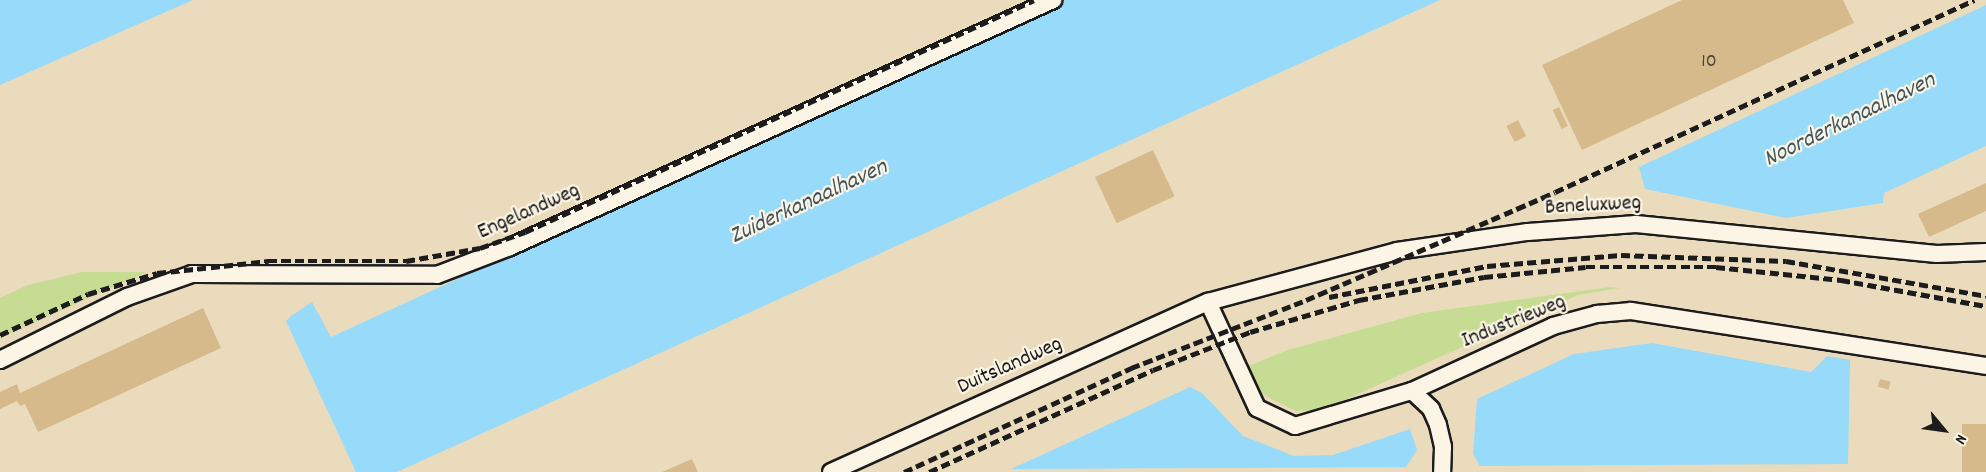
<!DOCTYPE html>
<style>
body{margin:0}
#map{position:relative;width:1986px;height:472px;overflow:hidden;background:#f4e9d3;font-family:Dekko,sans-serif}
div>[style]{position:absolute}
.built>*{inset:0;background:#ebdbbd}
.green>*{inset:0;background:#c6dc92}
.water>*{inset:0;background:#98dafa}
.building>*{inset:0;background:#d6ba8b;transform-origin:0 0}
.roads{filter:drop-shadow(2px 0 #1c1c1c) drop-shadow(-2px 0 #1c1c1c) drop-shadow(0 2px #1c1c1c) drop-shadow(0 -2px #1c1c1c)}
.minor>*{height:16px;margin:-8px;padding:0 8px;transform-origin:8px;border-radius:8px;background:#fcf5e5}
.rail>*{height:4.5px;margin-top:-2.25px;transform-origin:0;background:repeating-linear-gradient(90deg,#1c1c1c 0 9px,transparent 0 13.5px)}
span{translate:-50% -50%;white-space:nowrap;text-align:center;line-height:1.15;-webkit-text-stroke:4.5px #fcf5e5;paint-order:stroke}
.number-label{font-size:20px;color:#4a4438}
.number-label span{-webkit-text-stroke-width:0}
.street-label{font-size:22px;color:#1c1c1c}
.water-label{font-size:24px;color:#41555f;font-style:italic}
.north{position:absolute;left:1914px;top:400px;width:60px;height:60px;-webkit-text-stroke:4px #fcf5e5;paint-order:stroke;rotate:119deg;font-size:16px;font-weight:700;line-height:24px;text-align:center;color:#1c1c1c}
.north::after{content:'';display:block;margin:auto;width:21px;height:27px;background:#1c1c1c;clip-path:polygon(50% 0,100% 100%,50% 72%,0 100%)}
</style>
<div id="map">
<div class="built">
<div style="clip-path:polygon(91px 0,1986px 0,1986px 472px,0 472px,0 38px)"></div>
</div>
<div class="green">
<div style="clip-path:polygon(82px 272px,146px 272px,0 338px,0 298px,28px 285px)"></div>
<div style="clip-path:polygon(1610px 287px,1620px 288px,1578px 295px,1322px 410px,1296px 411px,1271px 399px,1257px 390px,1246px 367px,1288px 350px,1422px 313px)"></div>
</div>
<div class="water">
<div style="clip-path:polygon(0 0,193px 0,0 85px)"></div>
<div style="clip-path:polygon(1066px 0,1440px 0,397px 472px,356px 472px,286px 321px,291px 316px,312px 302px,331px 337px)"></div>
<div style="clip-path:polygon(1986px 5px,1986px 146px,1884px 193px,1883px 203px,1786px 218px,1645px 189px,1639px 167px)"></div>
<div style="clip-path:polygon(1652px 343px,1811px 372px,1827px 356px,1850px 360px,1848px 464px,1480px 466px,1473px 454px,1477px 399px,1574px 354px)"></div>
<div style="clip-path:polygon(1190px 387px,1202px 393px,1243px 436px,1294px 456px,1333px 455px,1410px 429px,1417px 450px,1406px 467px,1011px 469px)"></div>
</div>
<div class="building">
<div style="clip-path:polygon(1682px 0,1843px 0,1854px 23px,1582px 150px,1542px 65px)"></div>
<div style="left:1559px;top:107px;width:21px;height:7px;rotate:65deg"></div>
<div style="left:1518px;top:120px;width:18px;height:13px;rotate:63deg"></div>
<div style="left:1153px;top:150px;width:51px;height:64px;rotate:65deg"></div>
<div style="clip-path:polygon(1986px 183px,1986px 211px,1929px 237px,1918px 214px)"></div>
<div style="clip-path:polygon(203px 308px,221px 348px,38px 432px,25px 404px,20px 406px,17px 401px,0 409px,0 392px,17px 384px,20px 393px)"></div>
<div style="left:1880px;top:379px;width:11px;height:8px;rotate:15deg"></div>
<div style="left:1986px;top:424px;width:48px;height:24px;rotate:90deg"></div>
<div style="clip-path:polygon(692px 459px,698px 472px,662px 472px)"></div>
</div>
<div class="roads">
<div class="minor">
<div style="left:1208px;top:302px;width:117px;rotate:65.2deg"></div>
<div style="left:1257px;top:408px;width:42px;rotate:25.3deg"></div>
<div style="left:1295px;top:426px;width:122px;rotate:-16.7deg"></div>
<div style="left:1412px;top:391px;width:155px;rotate:-24.7deg"></div>
<div style="left:1553px;top:326px;width:46px;rotate:-15.3deg"></div>
<div style="left:1597px;top:314px;width:34px;rotate:-5deg"></div>
<div style="left:1631px;top:311px;width:359px;rotate:8.8deg"></div>
<div style="left:0;top:360px;width:142px;rotate:-26.4deg"></div>
<div style="left:127px;top:297px;width:69px;rotate:-19.5deg"></div>
<div style="left:192px;top:274px;width:245px;rotate:0.2deg"></div>
<div style="left:437px;top:275px;width:78px;rotate:-21deg"></div>
<div style="left:510px;top:247px;width:597px;rotate:-24.46deg"></div>
<div style="left:1412px;top:391px;width:26px;rotate:43deg"></div>
<div style="left:1431px;top:409px;width:17px;rotate:66deg"></div>
<div style="left:1438px;top:425px;width:23px;rotate:77deg"></div>
<div style="left:1443px;top:447px;width:25px;rotate:92deg"></div>
<div style="left:831px;top:472px;width:414px;rotate:-24.3deg"></div>
<div style="left:1208px;top:302px;width:196px;rotate:-15.1deg"></div>
<div style="left:1397px;top:251px;width:132px;rotate:-8.3deg"></div>
<div style="left:1528px;top:232px;width:108px;rotate:-4.2deg"></div>
<div style="left:1636px;top:224px;width:302px;rotate:5.7deg"></div>
<div style="left:1937px;top:254px;width:49px;rotate:-2.3deg"></div>
</div>
</div>
<div class="rail">
<div style="left:1329px;top:297px;width:161px;rotate:-11.1deg"></div>
<div style="left:1487px;top:266px;width:134px;rotate:-4.7deg"></div>
<div style="left:1621px;top:255px;width:165px;rotate:2.1deg"></div>
<div style="left:1786px;top:261px;width:203px;rotate:9.9deg"></div>
<div style="left:0;top:335px;width:97px;rotate:-25deg"></div>
<div style="left:88px;top:294px;width:72px;rotate:-16.9deg"></div>
<div style="left:157px;top:273px;width:112px;rotate:-6.2deg"></div>
<div style="left:268px;top:261px;width:138px"></div>
<div style="left:406px;top:261px;width:75px;rotate:-10deg"></div>
<div style="left:480px;top:248px;width:48px;rotate:-19.6deg"></div>
<div style="left:525px;top:232px;width:559px;rotate:-24.5deg"></div>
<div style="left:904px;top:472px;width:250px;rotate:-24.6deg"></div>
<div style="left:1131px;top:368px;width:188px;rotate:-21.2deg"></div>
<div style="left:1306px;top:300px;width:271px;rotate:-23.4deg"></div>
<div style="left:1555px;top:192px;width:461px;rotate:-24.6deg"></div>
<div style="left:929px;top:472px;width:246px;rotate:-24.5deg"></div>
<div style="left:1153px;top:370px;width:104px;rotate:-21.4deg"></div>
<div style="left:1250px;top:332px;width:114px;rotate:-16.4deg"></div>
<div style="left:1359px;top:300px;width:127px;rotate:-10.4deg"></div>
<div style="left:1484px;top:277px;width:102px;rotate:-5.6deg"></div>
<div style="left:1586px;top:267px;width:130px"></div>
<div style="left:1716px;top:267px;width:126px;rotate:5.9deg"></div>
<div style="left:1841px;top:280px;width:147px;rotate:10.2deg"></div>
</div>
<div class="number-label">
<span style="left:1709px;top:62px">10</span>
</div>
<div class="street-label">
<span style="left:1593px;top:206px;rotate:-3deg">Beneluxweg</span>
<span style="left:529px;top:212px;rotate:-24deg">Engelandweg</span>
<span style="left:1514px;top:322px;rotate:-22deg">Industrieweg</span>
<span style="left:1010px;top:366px;rotate:-24deg">Duitslandweg</span>
</div>
<div class="water-label">
<span style="left:1850px;top:121px;rotate:-26deg">Noorderkanaalhaven</span>
<span style="left:809px;top:203px;rotate:-25deg">Zuiderkanaalhaven</span>
</div>
<div class="north">N</div>
</div>
